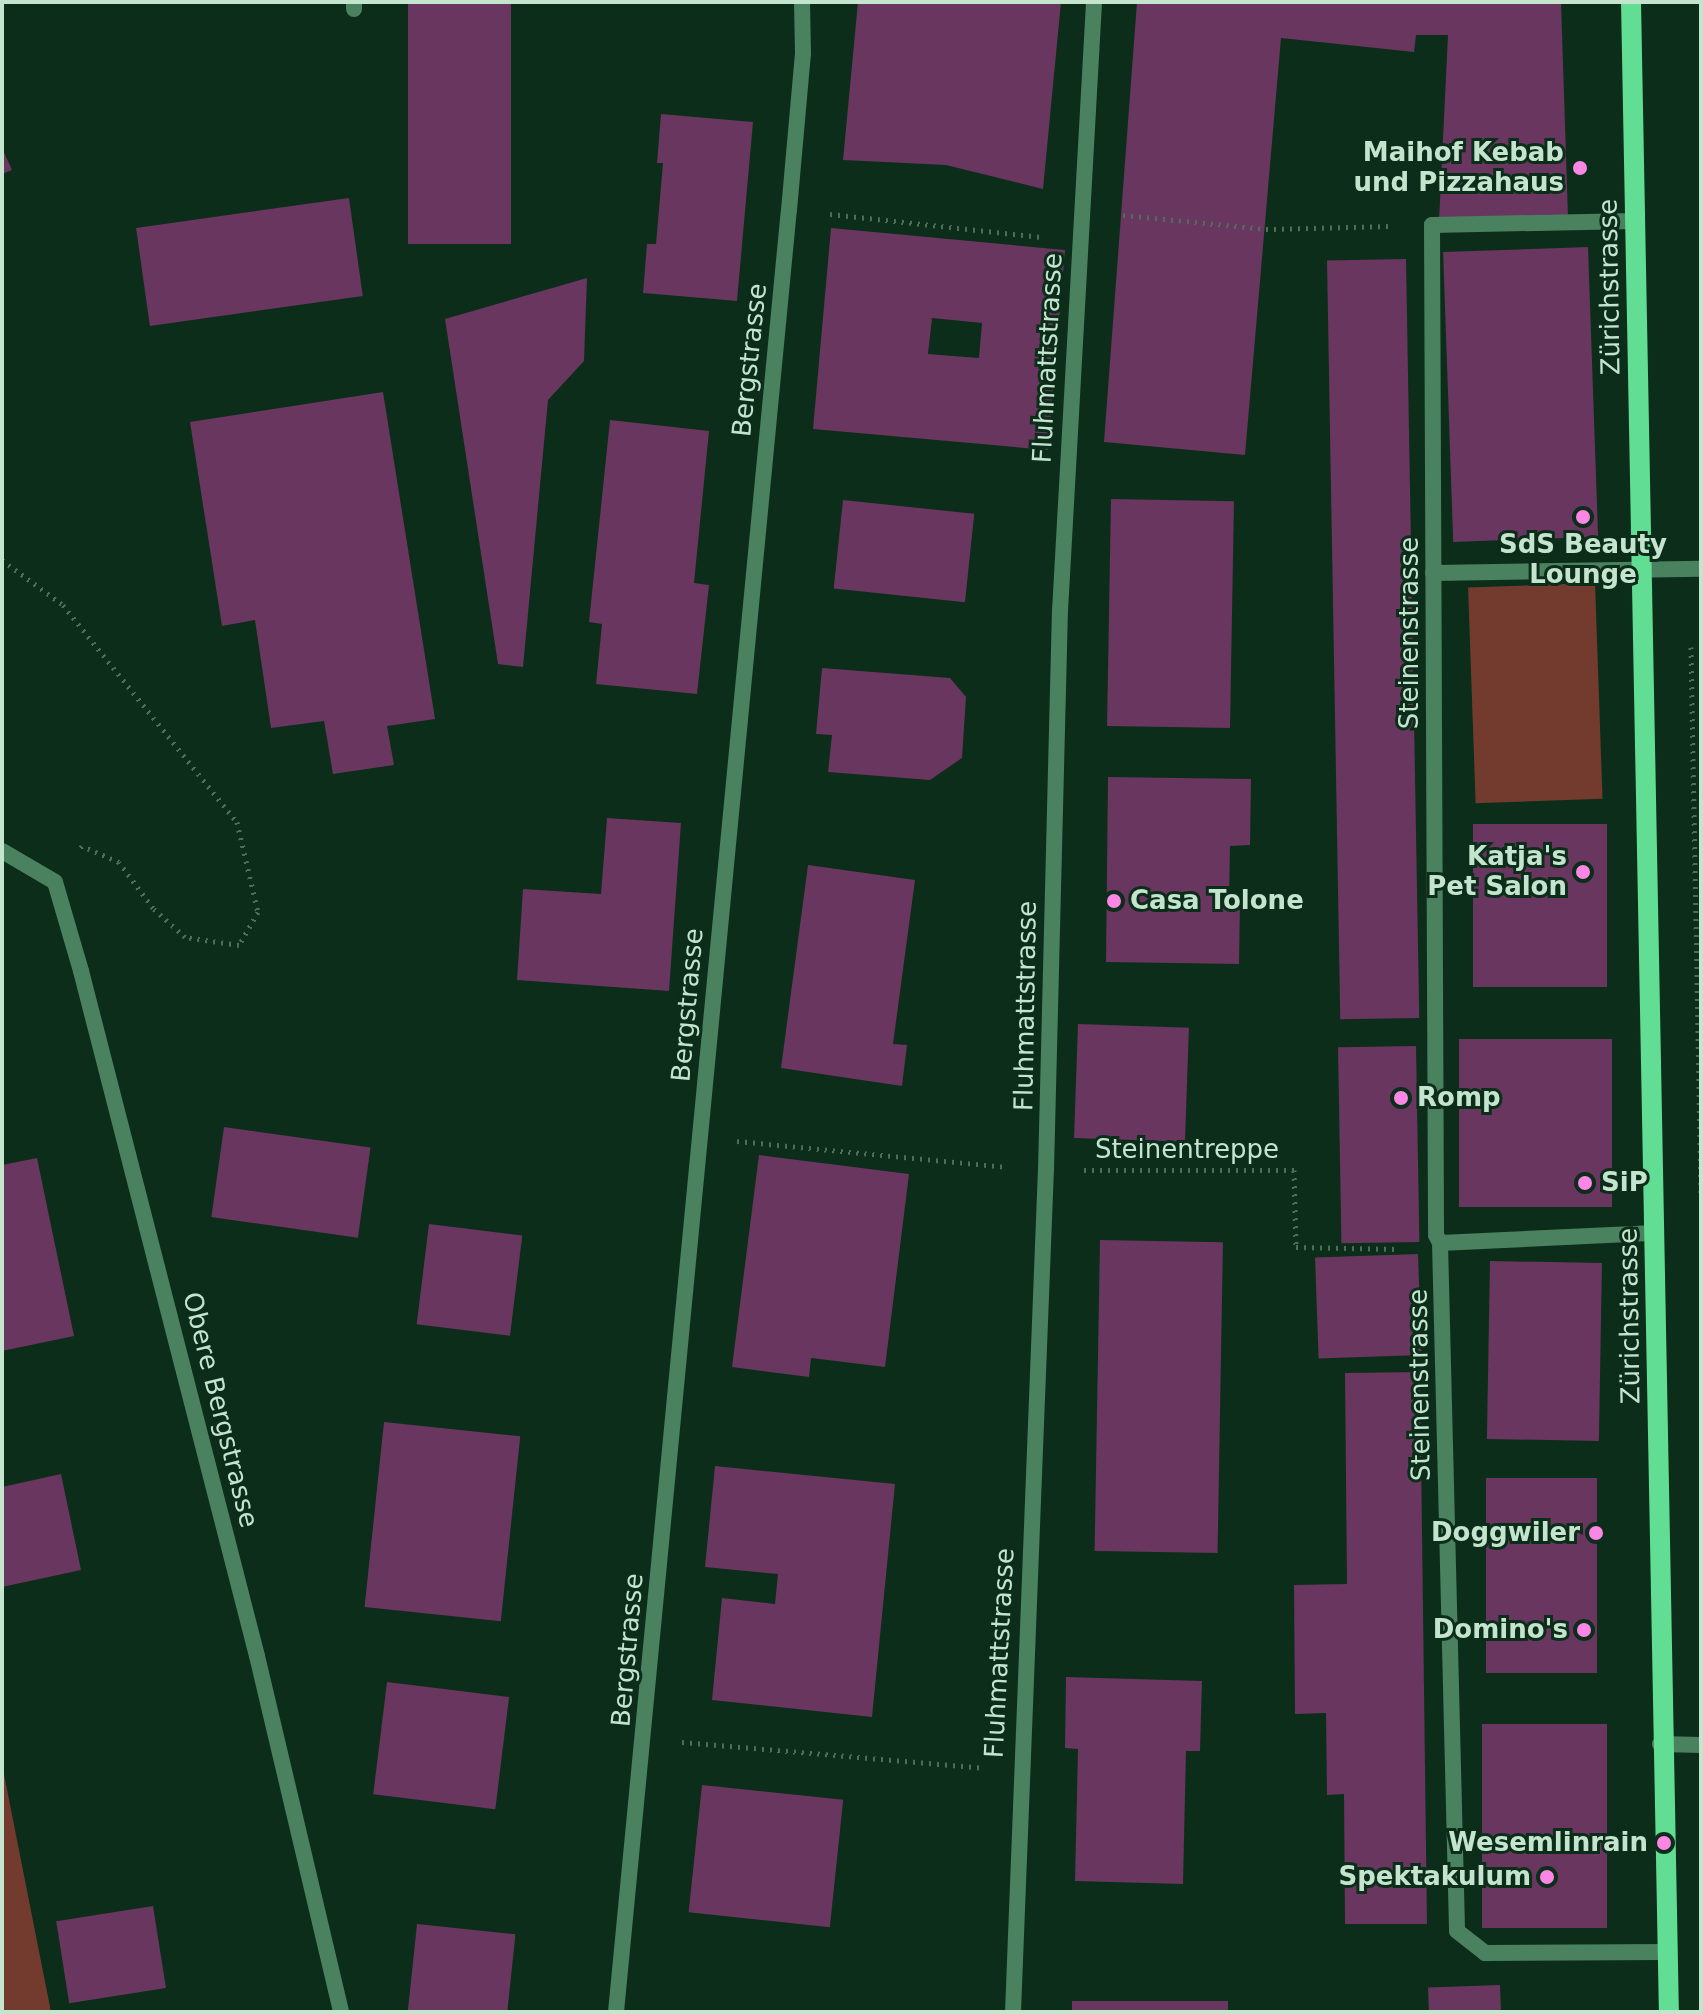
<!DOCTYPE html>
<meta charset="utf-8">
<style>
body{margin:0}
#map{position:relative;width:1703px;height:2014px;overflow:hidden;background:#0b2d1a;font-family:"DejaVu Sans",sans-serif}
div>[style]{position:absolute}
.green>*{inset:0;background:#723b2e;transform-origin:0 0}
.building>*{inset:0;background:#68365e;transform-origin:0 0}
.path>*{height:5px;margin-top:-2.5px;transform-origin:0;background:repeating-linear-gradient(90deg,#4c6e5a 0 2px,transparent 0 8px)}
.minor>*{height:16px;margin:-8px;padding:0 8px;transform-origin:8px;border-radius:8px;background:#4a815e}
.primary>*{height:20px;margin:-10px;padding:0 10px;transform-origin:10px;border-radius:10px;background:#61dd94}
.dots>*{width:22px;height:22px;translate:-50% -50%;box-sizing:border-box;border:4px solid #0b2d1a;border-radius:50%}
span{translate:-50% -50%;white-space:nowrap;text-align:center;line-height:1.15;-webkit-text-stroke:6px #0b2d1a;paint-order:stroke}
.poi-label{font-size:26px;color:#c4e4ce;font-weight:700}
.right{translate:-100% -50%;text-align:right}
.left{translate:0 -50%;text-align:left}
.street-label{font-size:26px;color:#c4e4ce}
.frame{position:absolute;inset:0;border:4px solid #c4e4ce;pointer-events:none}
</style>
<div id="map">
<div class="green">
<div style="left:1595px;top:583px;width:216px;height:127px;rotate:88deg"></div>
<div style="clip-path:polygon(2px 1764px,51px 2012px,2px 2012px)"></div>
</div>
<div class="building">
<div style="left:408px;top:2px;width:103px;height:242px"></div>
<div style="clip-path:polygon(858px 2px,1061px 2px,1043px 189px,946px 165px,843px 160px)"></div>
<div style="clip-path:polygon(1137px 2px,1561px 2px,1568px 216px,1439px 221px,1448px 35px,1416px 35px,1414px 52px,1281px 38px,1245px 455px,1104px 442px)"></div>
<div style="clip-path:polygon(661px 114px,753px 122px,737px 301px,643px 293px,647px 244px,656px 244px,663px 163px,657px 163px)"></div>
<div style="clip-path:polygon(2px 148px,12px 170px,2px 174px)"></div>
<div style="left:349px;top:198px;width:99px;height:215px;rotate:82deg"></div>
<div style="clip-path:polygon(evenodd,831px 228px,1065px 250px,1048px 450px,813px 429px,831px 228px,932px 318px,982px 323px,979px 358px,928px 354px,932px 318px)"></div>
<div style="left:1588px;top:247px;width:290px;height:145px;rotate:88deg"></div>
<div style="left:1406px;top:259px;width:759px;height:79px;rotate:89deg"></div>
<div style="clip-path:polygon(587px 278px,584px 361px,548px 400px,523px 667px,498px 664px,445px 319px)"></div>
<div style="clip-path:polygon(383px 392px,435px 719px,387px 726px,394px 765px,333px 774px,324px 721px,271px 728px,255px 620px,222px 626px,190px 422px)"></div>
<div style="clip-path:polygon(610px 420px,709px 431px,694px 583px,709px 585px,697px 694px,596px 684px,602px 624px,589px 622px)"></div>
<div style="left:1111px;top:499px;width:123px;height:227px;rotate:1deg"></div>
<div style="left:843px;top:500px;width:132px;height:89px;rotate:6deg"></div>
<div style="clip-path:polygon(822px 668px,950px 678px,966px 697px,962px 758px,930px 780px,828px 772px,832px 735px,816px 734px)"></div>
<div style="clip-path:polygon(1108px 777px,1251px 779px,1250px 845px,1230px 846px,1229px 901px,1240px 902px,1239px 964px,1106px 962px)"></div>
<div style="clip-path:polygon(607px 818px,681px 823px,669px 991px,517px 980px,523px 889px,601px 894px)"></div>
<div style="left:1473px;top:824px;width:134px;height:163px"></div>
<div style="clip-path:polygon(808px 865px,915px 880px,893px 1044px,907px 1045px,902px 1086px,781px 1068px)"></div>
<div style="left:1078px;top:1024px;width:111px;height:114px;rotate:2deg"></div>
<div style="left:1459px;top:1039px;width:153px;height:168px"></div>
<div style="left:1416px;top:1046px;width:196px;height:78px;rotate:89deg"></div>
<div style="left:224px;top:1127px;width:148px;height:91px;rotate:8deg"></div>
<div style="clip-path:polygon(759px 1155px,909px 1174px,885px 1367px,811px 1358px,809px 1377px,732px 1367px)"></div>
<div style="clip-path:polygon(37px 1158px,74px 1336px,2px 1351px,2px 1165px)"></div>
<div style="left:429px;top:1224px;width:94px;height:101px;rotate:7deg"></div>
<div style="left:1100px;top:1240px;width:123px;height:311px;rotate:1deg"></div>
<div style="left:1418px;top:1254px;width:101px;height:103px;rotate:88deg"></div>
<div style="left:1490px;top:1261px;width:112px;height:178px;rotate:1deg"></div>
<div style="clip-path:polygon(1420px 1372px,1427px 1924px,1345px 1924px,1344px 1794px,1327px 1795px,1326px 1713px,1295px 1714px,1294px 1585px,1347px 1584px,1345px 1373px)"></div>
<div style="left:384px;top:1422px;width:137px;height:186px;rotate:6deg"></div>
<div style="clip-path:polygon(715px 1466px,895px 1484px,872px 1717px,712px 1700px,722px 1598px,775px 1604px,778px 1574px,705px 1567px)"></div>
<div style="clip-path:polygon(61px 1474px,81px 1570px,2px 1587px,2px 1487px)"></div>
<div style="left:1486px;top:1478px;width:111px;height:195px"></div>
<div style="clip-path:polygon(1066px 1677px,1202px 1681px,1200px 1751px,1186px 1751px,1183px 1884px,1075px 1881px,1078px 1749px,1065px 1748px)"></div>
<div style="left:387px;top:1682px;width:123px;height:113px;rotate:7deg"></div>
<div style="left:1482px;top:1724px;width:125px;height:204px"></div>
<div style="left:702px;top:1785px;width:142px;height:128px;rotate:6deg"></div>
<div style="left:153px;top:1906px;width:83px;height:98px;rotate:81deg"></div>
<div style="left:417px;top:1924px;width:99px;height:88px;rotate:6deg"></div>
<div style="left:1500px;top:1985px;width:27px;height:72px;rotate:88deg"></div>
<div style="left:1072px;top:2001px;width:156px;height:11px"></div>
</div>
<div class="path">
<div style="left:830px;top:214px;width:213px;rotate:6.2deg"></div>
<div style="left:1123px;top:215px;width:144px;rotate:5.6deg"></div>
<div style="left:1266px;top:229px;width:126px;rotate:-1.4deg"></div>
<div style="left:2px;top:560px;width:76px;rotate:36.4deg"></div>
<div style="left:63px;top:605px;width:278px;rotate:51.3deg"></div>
<div style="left:237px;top:822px;width:92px;rotate:76.9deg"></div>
<div style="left:258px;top:912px;width:38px;rotate:120deg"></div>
<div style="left:239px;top:945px;width:55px;rotate:-171.6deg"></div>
<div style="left:185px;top:937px;width:43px;rotate:-137.8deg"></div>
<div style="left:153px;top:908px;width:57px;rotate:-126.5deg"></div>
<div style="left:119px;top:862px;width:40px;rotate:-156.6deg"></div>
<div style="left:82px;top:846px;width:6px;rotate:129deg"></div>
<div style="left:1691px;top:647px;width:550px;rotate:88.96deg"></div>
<div style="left:737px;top:1141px;width:270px;rotate:5.5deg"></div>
<div style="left:1084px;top:1170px;width:210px"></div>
<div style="left:1294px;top:1170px;width:77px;rotate:88.5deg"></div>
<div style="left:1296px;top:1247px;width:102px;rotate:1.1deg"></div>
<div style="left:682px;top:1742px;width:302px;rotate:4.9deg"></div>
</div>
<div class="minor">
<div style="left:354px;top:2px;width:7px;rotate:90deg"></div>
<div style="left:1635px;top:221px;width:203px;rotate:178.9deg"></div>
<div style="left:1432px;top:225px;width:1010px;rotate:89.77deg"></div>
<div style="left:1436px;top:1235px;width:9px;rotate:63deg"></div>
<div style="left:1440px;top:1243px;width:688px;rotate:88.58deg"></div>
<div style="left:1457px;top:1931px;width:36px;rotate:38deg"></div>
<div style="left:1485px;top:1953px;width:182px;rotate:-0.3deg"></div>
<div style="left:1433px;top:573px;width:268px;rotate:-0.9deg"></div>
<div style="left:2px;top:851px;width:61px;rotate:30.3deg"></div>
<div style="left:55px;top:882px;width:93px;rotate:73.7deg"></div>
<div style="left:81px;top:971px;width:707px;rotate:75.59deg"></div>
<div style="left:257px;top:1656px;width:366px;rotate:76.7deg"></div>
<div style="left:1440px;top:1243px;width:215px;rotate:-2.7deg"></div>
<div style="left:1660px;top:1744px;width:41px;rotate:1.4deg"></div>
<div style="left:616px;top:2012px;width:1810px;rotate:-84.52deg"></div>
<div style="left:789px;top:210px;width:157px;rotate:-84.9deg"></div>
<div style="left:803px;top:54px;width:52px;rotate:-91.1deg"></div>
<div style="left:1013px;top:2012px;width:843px;rotate:-87.76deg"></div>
<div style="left:1046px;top:1170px;width:559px;rotate:-88.57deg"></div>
<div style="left:1060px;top:611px;width:610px;rotate:-86.8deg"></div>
</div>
<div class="primary">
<div style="left:1631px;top:2px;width:2010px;rotate:88.92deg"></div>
</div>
<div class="dots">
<div style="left:1580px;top:168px;background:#fc86e4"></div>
<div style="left:1583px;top:517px;background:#fc86e4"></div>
<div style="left:1583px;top:872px;background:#fc86e4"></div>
<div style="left:1114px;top:901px;background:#fc86e4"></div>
<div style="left:1401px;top:1098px;background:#fc86e4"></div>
<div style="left:1585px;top:1183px;background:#fc86e4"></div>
<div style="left:1596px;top:1533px;background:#fc86e4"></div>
<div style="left:1584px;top:1630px;background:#fc86e4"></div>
<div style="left:1664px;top:1843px;background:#fc86e4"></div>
<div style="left:1547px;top:1877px;background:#fc86e4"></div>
</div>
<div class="poi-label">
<span class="right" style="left:1564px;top:168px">Maihof Kebab<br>und Pizzahaus</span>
<span style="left:1583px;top:560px">SdS Beauty<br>Lounge</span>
<span class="right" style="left:1567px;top:872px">Katja's<br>Pet Salon</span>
<span class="left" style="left:1130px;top:901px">Casa Tolone</span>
<span class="left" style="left:1417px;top:1098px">Romp</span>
<span class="left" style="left:1601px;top:1183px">SiP</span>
<span class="right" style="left:1580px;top:1533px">Doggwiler</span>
<span class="right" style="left:1568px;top:1630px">Domino's</span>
<span class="right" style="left:1648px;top:1843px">Wesemlinrain</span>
<span class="right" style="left:1531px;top:1877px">Spektakulum</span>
</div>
<div class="street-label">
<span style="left:1610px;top:287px;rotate:-91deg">Zürichstrasse</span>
<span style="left:1048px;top:358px;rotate:-87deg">Fluhmattstrasse</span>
<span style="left:750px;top:360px;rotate:-84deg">Bergstrasse</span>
<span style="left:1410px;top:633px;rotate:-90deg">Steinenstrasse</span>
<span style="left:688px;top:1005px;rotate:-85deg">Bergstrasse</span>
<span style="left:1026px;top:1006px;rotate:-89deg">Fluhmattstrasse</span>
<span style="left:1187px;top:1150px">Steinentreppe</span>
<span style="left:1630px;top:1316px;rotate:-91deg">Zürichstrasse</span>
<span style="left:1420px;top:1385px;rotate:-91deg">Steinenstrasse</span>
<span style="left:220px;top:1410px;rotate:76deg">Obere Bergstrasse</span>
<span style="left:628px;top:1650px;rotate:-85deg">Bergstrasse</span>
<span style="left:1000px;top:1653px;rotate:-87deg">Fluhmattstrasse</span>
</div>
<div class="frame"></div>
</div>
